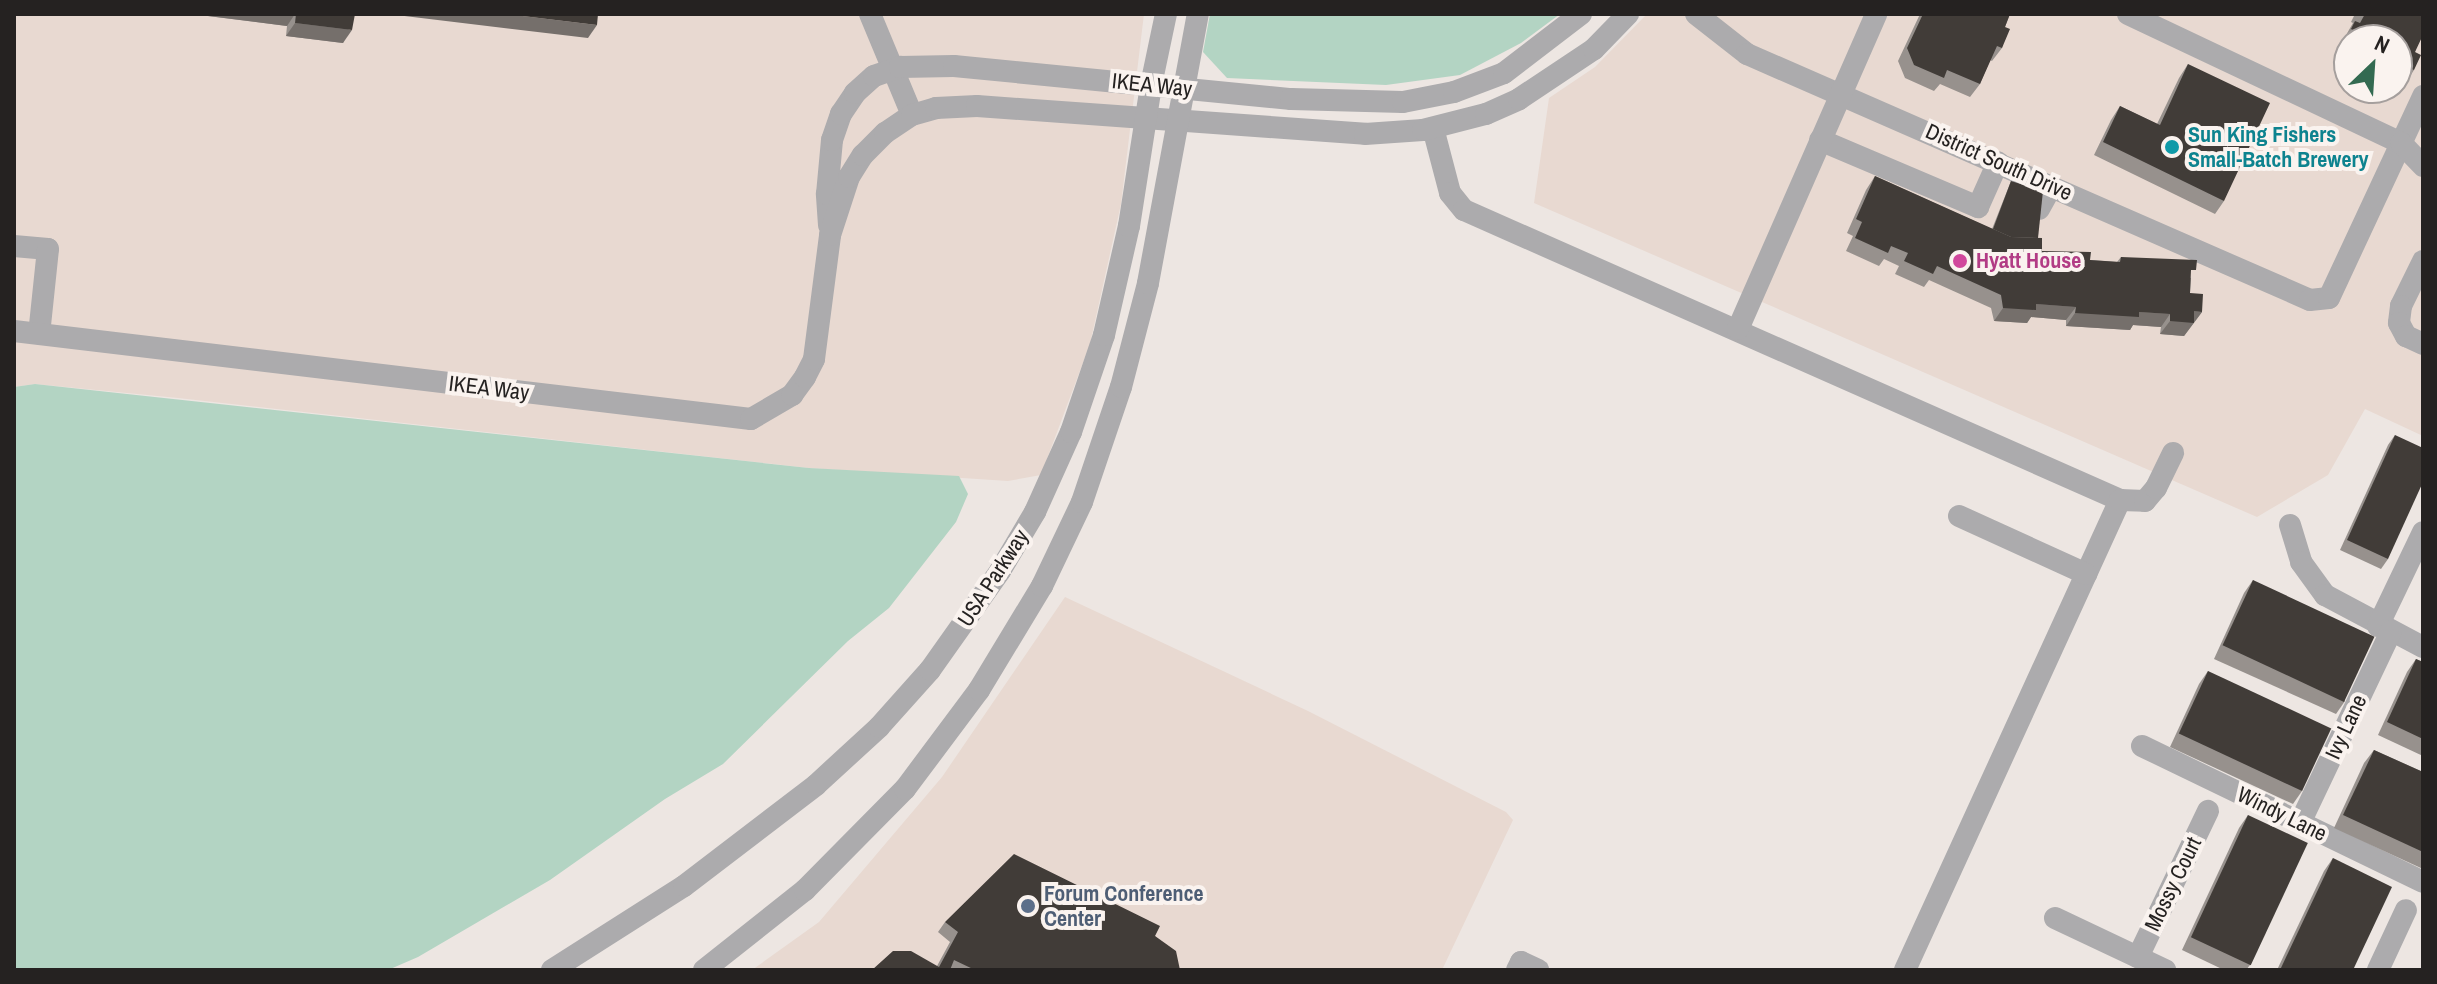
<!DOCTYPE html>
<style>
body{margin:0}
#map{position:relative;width:2437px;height:984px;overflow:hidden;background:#ede6e2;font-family:"Archivo Narrow",sans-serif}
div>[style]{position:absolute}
.built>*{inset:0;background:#e8d9d1}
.green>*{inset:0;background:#b3d4c3}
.minor>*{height:22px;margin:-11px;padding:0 11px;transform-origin:11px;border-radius:11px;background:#acabad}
.wall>*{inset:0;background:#97918d}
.shaded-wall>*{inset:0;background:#756f6b}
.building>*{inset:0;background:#413c38;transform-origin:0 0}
.dots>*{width:22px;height:22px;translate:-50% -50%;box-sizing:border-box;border:4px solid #faf3ef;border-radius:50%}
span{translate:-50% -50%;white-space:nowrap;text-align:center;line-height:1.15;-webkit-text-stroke:8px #faf3ef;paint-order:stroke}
.street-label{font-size:22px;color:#252221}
.culture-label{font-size:22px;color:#0d838f;font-weight:700}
.left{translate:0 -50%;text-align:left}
.hotel-label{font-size:22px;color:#b23c85;font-weight:700}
.service-label{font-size:22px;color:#4e5e75;font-weight:700}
.frame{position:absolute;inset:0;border:16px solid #252221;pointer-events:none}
.north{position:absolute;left:2333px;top:24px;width:80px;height:80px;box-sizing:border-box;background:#faf3ef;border:2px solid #a59f9d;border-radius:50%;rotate:25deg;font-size:22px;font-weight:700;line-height:32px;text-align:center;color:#252221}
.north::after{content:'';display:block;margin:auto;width:28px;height:36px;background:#336a51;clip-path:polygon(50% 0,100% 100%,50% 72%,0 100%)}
</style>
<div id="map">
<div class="built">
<div style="clip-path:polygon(14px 14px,1144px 14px,1121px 204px,1090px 344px,1041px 475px,1008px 481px,809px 468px,178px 398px,35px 384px,14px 387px)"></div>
<div style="clip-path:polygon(evenodd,1647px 14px,2423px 14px,2423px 436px,2365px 409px,2328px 475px,2257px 517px,1534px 203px,1549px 98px,1595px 67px,1647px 14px,2349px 40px,2397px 40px,2397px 88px,2349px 88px,2349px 40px)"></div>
<div style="clip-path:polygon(1065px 597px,1308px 711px,1506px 812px,1513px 820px,1442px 970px,752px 970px,819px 922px,942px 777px)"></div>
</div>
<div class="green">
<div style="clip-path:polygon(1210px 14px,1560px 14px,1521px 43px,1460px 75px,1386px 85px,1227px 78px,1203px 52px)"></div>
<div style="clip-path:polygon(35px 384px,809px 468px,959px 476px,968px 494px,956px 522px,889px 608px,848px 641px,723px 764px,665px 799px,550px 880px,418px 957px,388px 970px,14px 970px,14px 387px)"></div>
</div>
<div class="minor">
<div style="left:870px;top:14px;width:109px;rotate:67.4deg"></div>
<div style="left:1696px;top:14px;width:65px;rotate:38.1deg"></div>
<div style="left:1747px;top:54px;width:614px;rotate:23.6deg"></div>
<div style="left:2310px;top:300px;width:19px;rotate:-6deg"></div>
<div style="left:2329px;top:298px;width:223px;rotate:-65deg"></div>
<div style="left:2128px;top:14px;width:302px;rotate:25.3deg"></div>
<div style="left:2401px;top:143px;width:32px;rotate:46deg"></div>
<div style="left:1433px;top:128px;width:67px;rotate:75.3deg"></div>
<div style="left:1450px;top:193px;width:22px;rotate:51deg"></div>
<div style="left:1464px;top:210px;width:717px;rotate:23.85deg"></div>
<div style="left:2120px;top:500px;width:517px;rotate:114.58deg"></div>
<div style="left:1820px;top:140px;width:172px;rotate:23deg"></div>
<div style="left:1978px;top:207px;width:49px;rotate:-66deg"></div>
<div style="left:2039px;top:209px;width:26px;rotate:-61deg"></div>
<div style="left:829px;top:225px;width:31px;rotate:-94deg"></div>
<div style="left:827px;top:194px;width:54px;rotate:-84.7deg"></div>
<div style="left:832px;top:140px;width:28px;rotate:-71deg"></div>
<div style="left:841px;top:114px;width:25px;rotate:-56deg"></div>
<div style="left:855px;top:93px;width:25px;rotate:-42deg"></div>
<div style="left:874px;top:76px;width:28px;rotate:-19deg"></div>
<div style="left:900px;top:67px;width:54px;rotate:-1.1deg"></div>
<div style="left:954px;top:66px;width:339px;rotate:5.6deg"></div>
<div style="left:1291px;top:99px;width:112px;rotate:1.5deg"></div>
<div style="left:1403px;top:102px;width:52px;rotate:-11.1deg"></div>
<div style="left:1454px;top:92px;width:53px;rotate:-20.8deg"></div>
<div style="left:1504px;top:73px;width:97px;rotate:-37.5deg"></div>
<div style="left:14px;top:246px;width:34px;rotate:5deg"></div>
<div style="left:48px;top:249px;width:85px;rotate:96deg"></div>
<div style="left:2423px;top:261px;width:50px;rotate:116.1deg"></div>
<div style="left:2401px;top:306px;width:17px;rotate:97deg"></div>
<div style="left:2399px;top:323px;width:15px;rotate:62deg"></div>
<div style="left:2406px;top:336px;width:19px;rotate:25deg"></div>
<div style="left:1738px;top:329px;width:344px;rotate:-66.3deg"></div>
<div style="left:14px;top:331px;width:742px;rotate:6.81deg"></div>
<div style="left:751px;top:419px;width:48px;rotate:-30.3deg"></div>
<div style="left:792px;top:395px;width:22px;rotate:-54deg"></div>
<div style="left:805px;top:377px;width:20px;rotate:-63deg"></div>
<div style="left:814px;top:359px;width:125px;rotate:-82.6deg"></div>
<div style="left:830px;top:235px;width:61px;rotate:-71.9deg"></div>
<div style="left:849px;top:177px;width:26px;rotate:-58deg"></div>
<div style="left:863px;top:155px;width:31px;rotate:-45deg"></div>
<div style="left:885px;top:133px;width:32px;rotate:-34deg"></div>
<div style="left:912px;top:115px;width:25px;rotate:-16deg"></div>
<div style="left:936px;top:108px;width:41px;rotate:-2.8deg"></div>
<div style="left:977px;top:106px;width:389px;rotate:4.1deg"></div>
<div style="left:1365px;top:134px;width:58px;rotate:-3.9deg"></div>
<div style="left:1423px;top:130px;width:65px;rotate:-14.3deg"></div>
<div style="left:1486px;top:114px;width:36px;rotate:-24deg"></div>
<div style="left:1519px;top:99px;width:90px;rotate:-33.7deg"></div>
<div style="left:1594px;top:49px;width:49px;rotate:-45.8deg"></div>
<div style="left:2120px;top:500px;width:25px;rotate:2deg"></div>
<div style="left:2145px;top:501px;width:17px;rotate:-50deg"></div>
<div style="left:2156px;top:488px;width:39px;rotate:-64deg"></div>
<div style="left:1959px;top:516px;width:140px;rotate:24.5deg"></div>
<div style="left:2290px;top:525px;width:39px;rotate:73deg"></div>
<div style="left:2301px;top:562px;width:41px;rotate:54deg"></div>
<div style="left:2325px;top:595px;width:111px;rotate:28deg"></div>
<div style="left:2378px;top:626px;width:104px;rotate:-64.4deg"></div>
<div style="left:2142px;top:746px;width:312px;rotate:25.8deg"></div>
<div style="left:2300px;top:823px;width:212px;rotate:-64.6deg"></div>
<div style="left:2055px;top:918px;width:122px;rotate:25.3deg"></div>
<div style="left:2138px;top:957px;width:162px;rotate:-64.4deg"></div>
<div style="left:552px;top:970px;width:156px;rotate:-32.5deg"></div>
<div style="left:684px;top:886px;width:166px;rotate:-37.4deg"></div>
<div style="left:816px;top:785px;width:86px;rotate:-42.6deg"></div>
<div style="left:879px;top:727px;width:76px;rotate:-48.2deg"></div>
<div style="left:930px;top:670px;width:121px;rotate:-54.7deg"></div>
<div style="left:1000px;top:571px;width:69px;rotate:-59.3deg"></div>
<div style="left:1035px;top:512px;width:88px;rotate:-65.8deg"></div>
<div style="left:1071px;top:432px;width:102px;rotate:-71.2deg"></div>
<div style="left:1104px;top:335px;width:112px;rotate:-77.1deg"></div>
<div style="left:1129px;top:226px;width:143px;rotate:-81.1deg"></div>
<div style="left:1151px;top:85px;width:73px;rotate:-78.1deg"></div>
<div style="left:704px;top:970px;width:129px;rotate:-38.4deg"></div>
<div style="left:805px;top:890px;width:142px;rotate:-45.3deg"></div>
<div style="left:905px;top:789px;width:124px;rotate:-53.2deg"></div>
<div style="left:979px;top:690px;width:122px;rotate:-58.8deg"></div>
<div style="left:1042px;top:586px;width:93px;rotate:-64.5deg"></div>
<div style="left:1082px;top:502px;width:121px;rotate:-71.3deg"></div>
<div style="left:1121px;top:387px;width:107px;rotate:-75.4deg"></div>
<div style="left:1148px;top:283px;width:274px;rotate:-79.5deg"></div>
<div style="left:1517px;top:970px;width:9px;rotate:-63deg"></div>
<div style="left:1521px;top:962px;width:19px;rotate:25deg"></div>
<div style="left:2378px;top:970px;width:66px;rotate:-65deg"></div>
</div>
<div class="wall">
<div style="clip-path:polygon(192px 14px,355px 14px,343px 43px,286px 36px,287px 26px)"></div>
<div style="clip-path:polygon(1920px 14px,2010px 14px,2005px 27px,2002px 48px,1992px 61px,1990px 60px,1980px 84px,1970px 97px,1940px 84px,1934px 91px,1905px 78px,1898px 61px)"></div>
<div style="clip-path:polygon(2355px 14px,2423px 14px,2415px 52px,2414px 70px,2405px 84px,2397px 80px,2397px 40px,2349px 40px,2349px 46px,2342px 42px,2353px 23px,2351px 22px)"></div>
<div style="clip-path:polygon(2188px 64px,2224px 201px,2215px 214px,2094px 155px,2111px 120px,2120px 106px,2157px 124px,2179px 78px)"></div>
<div style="clip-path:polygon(1875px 176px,1992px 229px,2011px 181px,2038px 238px,2042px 251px,2090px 260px,2117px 262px,2121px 257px,2191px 278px,2190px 293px,2202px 312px,2184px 336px,2160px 334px,2161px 327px,2133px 325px,2130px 330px,2066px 326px,2066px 320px,2031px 317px,2027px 323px,1994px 321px,1991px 308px,1929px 280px,1924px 287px,1895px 274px,1899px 266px,1884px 259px,1879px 266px,1846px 251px,1853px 236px,1847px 233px,1866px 190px)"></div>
<div style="clip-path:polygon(2395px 435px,2388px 559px,2381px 569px,2340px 550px,2388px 445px)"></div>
<div style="clip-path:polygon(2253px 580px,2345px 701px,2336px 714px,2214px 659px,2244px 593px)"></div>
<div style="clip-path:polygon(2416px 659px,2423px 662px,2423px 756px,2378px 735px,2407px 672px)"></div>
<div style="clip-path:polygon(2208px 671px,2302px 791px,2293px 804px,2170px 747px,2199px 684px)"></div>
<div style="clip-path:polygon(2374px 750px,2423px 772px,2423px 869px,2334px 828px,2364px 763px)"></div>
<div style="clip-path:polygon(2248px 815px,2250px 965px,2246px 970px,2224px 970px,2182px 950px,2239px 828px)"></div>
<div style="clip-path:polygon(2333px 858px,2353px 970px,2277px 970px,2324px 871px)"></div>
<div style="clip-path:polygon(945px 922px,1155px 936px,1180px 970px,872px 970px,937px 966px,950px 942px,938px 932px)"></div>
</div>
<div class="shaded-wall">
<div style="clip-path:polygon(192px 14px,295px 14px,287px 26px)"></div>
<div style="clip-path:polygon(388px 14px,506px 14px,597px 25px,588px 38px)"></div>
<div style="clip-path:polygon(295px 23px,352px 30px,343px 43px,286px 36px)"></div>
<div style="clip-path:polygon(2036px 304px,2076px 307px,2066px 320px,2031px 317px,2027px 323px,1994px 321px,2003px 308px)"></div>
<div style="clip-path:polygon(2194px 311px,2202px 312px,2184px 336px,2160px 334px,2170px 321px)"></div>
<div style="clip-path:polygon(2139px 312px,2170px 314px,2161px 327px,2133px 325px,2130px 330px,2066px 326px,2075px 313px)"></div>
</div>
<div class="building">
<div style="clip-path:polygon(296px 14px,355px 14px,352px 30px,295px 23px)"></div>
<div style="clip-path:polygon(506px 14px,598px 14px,597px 25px)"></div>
<div style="clip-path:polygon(1923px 14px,2010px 14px,2005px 27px,2010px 29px,2002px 48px,1997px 46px,1980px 84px,1947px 70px,1944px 78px,1914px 65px,1907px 48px)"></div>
<div style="clip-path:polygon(2365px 14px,2423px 14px,2423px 35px,2415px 52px,2421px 55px,2414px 70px,2397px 62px,2397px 40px,2357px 40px,2360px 34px,2351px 29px,2355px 21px,2360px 23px)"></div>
<div style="clip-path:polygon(2188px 64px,2270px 103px,2224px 201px,2103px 142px,2120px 106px,2160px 125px)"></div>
<div style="clip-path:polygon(1875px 176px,2011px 237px,2042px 238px,2042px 251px,2091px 252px,2090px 260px,2120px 262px,2121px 257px,2197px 260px,2196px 270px,2191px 270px,2190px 293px,2203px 294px,2202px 312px,2194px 311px,2194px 323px,2170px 321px,2170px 314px,2139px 312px,2139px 317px,2075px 313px,2076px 307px,2036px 304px,2036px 310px,2003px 308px,2001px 295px,1937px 266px,1933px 274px,1904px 261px,1908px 253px,1891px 246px,1888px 253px,1855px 238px,1862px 222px,1856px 219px)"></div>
<div style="clip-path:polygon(2011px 181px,2043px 191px,2038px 238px,2011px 237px,1993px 229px)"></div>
<div style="clip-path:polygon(2395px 435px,2423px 448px,2423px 482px,2388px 559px,2347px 540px)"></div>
<div style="left:2253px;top:580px;width:134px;height:72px;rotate:25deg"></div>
<div style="clip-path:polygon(2416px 659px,2423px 662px,2423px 739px,2387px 722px)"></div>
<div style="left:2208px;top:671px;width:136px;height:69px;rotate:25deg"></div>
<div style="clip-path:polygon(2374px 750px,2423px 772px,2423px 852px,2343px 815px)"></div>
<div style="left:2248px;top:815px;width:66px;height:135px;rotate:25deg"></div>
<div style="clip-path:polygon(1014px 854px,1160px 926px,1155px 936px,1176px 951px,1180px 970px,975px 970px,954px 960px,950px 970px,872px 970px,893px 951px,911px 951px,939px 967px,958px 932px,945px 922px)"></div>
<div style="clip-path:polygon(2333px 858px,2392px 887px,2353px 970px,2280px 970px)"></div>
</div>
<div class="dots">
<div style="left:2172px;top:147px;background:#0f9aa8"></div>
<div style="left:1960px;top:261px;background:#d1479c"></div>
<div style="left:1028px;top:906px;background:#5c6f8a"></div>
</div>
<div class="street-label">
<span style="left:1152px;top:85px;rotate:6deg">IKEA Way</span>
<span style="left:1999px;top:162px;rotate:24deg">District South Drive</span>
<span style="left:489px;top:388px;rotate:7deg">IKEA Way</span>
<span style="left:993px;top:578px;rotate:-57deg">USA Parkway</span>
<span style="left:2346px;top:727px;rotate:-65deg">Ivy Lane</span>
<span style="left:2282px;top:814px;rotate:26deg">Windy Lane</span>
<span style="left:2173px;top:884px;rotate:-64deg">Mossy Court</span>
</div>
<div class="culture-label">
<span class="left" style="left:2188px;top:147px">Sun King Fishers<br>Small-Batch Brewery</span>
</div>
<div class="hotel-label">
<span class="left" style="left:1976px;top:261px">Hyatt House</span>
</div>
<div class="service-label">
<span class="left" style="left:1044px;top:906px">Forum Conference<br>Center</span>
</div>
<div class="frame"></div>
<div class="north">N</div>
</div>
